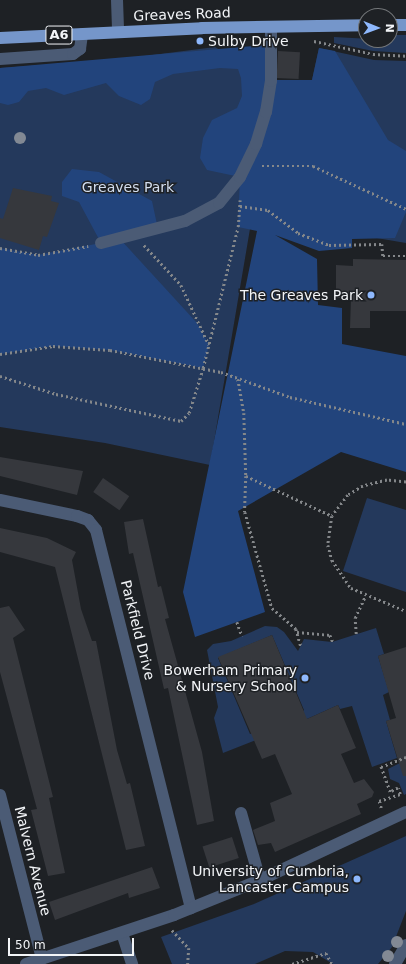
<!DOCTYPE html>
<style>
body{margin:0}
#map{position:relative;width:406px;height:964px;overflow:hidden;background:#1e2125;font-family:"DejaVu Sans",sans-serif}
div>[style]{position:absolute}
.green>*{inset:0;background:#24395c}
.forest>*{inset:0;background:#22447c}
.building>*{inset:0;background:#36383d;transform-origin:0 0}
.path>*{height:2.5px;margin-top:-1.25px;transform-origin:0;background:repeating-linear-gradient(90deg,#84878a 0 2px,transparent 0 5px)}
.minor>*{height:12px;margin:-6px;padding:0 6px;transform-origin:6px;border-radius:6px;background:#4b5b75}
.major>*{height:12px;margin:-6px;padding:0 6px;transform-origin:6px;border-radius:6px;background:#7596ca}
.trees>*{width:12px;height:12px;margin:-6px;border-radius:50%;background:#828994}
.dots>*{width:11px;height:11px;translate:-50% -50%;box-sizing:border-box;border:2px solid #1e2125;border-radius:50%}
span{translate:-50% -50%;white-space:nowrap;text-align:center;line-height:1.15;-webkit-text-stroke:3px #1e2125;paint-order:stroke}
.shield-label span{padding:1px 3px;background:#1e2125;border:1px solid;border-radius:3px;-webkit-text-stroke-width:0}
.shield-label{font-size:13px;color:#f3f5f8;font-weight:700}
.street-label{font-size:14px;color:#f3f5f8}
.poi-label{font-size:14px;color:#f3f5f8}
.left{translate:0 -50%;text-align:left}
.right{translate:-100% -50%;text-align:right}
.park-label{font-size:14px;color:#d3deef}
.north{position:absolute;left:358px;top:8px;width:40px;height:40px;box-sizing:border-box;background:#1e2125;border:1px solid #737679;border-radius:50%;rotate:91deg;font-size:11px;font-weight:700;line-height:16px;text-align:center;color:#f3f5f8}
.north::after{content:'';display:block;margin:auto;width:14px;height:18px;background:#8eb8fd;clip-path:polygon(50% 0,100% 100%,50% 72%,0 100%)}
.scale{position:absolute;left:8px;top:938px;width:126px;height:18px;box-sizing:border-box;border:2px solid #f3f5f8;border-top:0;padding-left:5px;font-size:12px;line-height:14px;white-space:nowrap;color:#f3f5f8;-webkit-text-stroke:3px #1e2125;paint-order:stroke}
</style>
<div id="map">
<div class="green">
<div style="clip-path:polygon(390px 35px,406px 35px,406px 53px,373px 51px,334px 43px,334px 37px,390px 40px)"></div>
<div style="clip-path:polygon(215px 47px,271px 81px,312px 80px,319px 48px,374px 60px,406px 61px,406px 243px,252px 217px,210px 465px,105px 443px,0 427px,0 68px,113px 60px)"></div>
<div style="clip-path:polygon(367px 498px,406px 510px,406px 592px,343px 571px)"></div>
<div style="clip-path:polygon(265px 626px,277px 627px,284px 632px,298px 651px,304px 639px,332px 642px,376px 628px,384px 654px,378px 656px,389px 692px,383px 695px,390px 720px,386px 721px,397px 758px,372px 767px,352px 706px,340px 709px,338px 705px,289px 727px,304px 710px,272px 635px,218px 658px,250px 734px,275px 723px,279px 731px,223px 753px,214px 718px,218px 707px,207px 650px,213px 644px,231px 641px)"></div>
<div style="clip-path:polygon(406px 760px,406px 794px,404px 795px,399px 783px,390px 779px,388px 769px)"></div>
<div style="clip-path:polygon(406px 836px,406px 911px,392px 947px,378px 964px,333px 964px,313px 952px,285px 951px,255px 964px,172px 964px,161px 937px,254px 904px)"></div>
</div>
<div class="forest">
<div style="clip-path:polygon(266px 45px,271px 80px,312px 80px,319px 48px,335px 51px,388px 140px,406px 151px,406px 212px,395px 238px,352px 239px,352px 248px,319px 251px,275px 235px,317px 259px,318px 305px,342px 308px,342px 344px,406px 356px,406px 472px,341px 452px,238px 511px,265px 612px,195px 637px,183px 592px,257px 231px,238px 227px,240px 177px,207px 170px,200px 158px,203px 138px,212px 120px,237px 108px,242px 96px,241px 78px,238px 69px,220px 68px,173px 74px,155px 82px,150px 99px,141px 105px,119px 96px,106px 83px,64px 95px,46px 88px,28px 91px,19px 102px,8px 105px,0 103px,0 68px)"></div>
<div style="clip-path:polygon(72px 169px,99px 172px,152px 201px,158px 229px,120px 239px,197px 323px,209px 345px,203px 368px,110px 350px,53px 346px,0 354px,0 248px,38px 255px,101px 243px,79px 202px,62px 196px,62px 182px)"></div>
</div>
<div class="building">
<div style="left:278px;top:51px;width:22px;height:27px;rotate:3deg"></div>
<div style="clip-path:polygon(13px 188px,52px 196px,51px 201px,59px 203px,47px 237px,43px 236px,39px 250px,0 238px,0 218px,3px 219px)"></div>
<div style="clip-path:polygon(353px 259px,406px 260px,406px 311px,370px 311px,370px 328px,350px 328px,351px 298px,336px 298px,336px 265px,353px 266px)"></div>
<div style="clip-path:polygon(0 457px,83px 471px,77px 495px,0 476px)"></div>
<div style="left:103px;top:478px;width:32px;height:17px;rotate:35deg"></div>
<div style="clip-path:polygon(143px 519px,158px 587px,161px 586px,169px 618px,165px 619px,202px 752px,214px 821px,197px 825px,168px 688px,164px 689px,133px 553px,129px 554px,124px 522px)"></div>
<div style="clip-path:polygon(0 528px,47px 538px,76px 552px,72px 560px,81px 609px,92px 641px,96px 641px,117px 750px,127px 784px,130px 783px,145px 846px,126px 850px,55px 567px,0 552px)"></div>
<div style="clip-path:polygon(9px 606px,25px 630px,13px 638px,53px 797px,49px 798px,65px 873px,48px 876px,31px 810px,37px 809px,0 672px,0 608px)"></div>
<div style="clip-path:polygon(272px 635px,307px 719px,338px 705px,356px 748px,341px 754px,354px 783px,364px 779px,374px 792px,372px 797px,357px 804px,361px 814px,275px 852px,271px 843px,258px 845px,253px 830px,275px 821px,270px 803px,292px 794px,275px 754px,262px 759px,218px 657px)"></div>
<div style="clip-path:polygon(406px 647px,406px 776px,403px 776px,386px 721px,396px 718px,378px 656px)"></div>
<div style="left:232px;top:837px;width:22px;height:31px;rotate:72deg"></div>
<div style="clip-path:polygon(152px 867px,160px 888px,129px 898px,128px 893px,55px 920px,49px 902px)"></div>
</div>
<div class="path">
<div style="left:314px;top:41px;width:60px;rotate:12.4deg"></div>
<div style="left:373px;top:54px;width:33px;rotate:3deg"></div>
<div style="left:262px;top:166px;width:51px"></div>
<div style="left:313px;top:166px;width:102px;rotate:24.8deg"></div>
<div style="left:240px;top:206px;width:28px;rotate:8deg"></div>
<div style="left:268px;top:210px;width:38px;rotate:37deg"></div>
<div style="left:298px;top:233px;width:33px;rotate:21deg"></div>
<div style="left:329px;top:245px;width:53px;rotate:-1.1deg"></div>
<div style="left:382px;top:244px;width:12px;rotate:85deg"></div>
<div style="left:383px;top:256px;width:23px"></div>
<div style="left:144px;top:245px;width:54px;rotate:47.2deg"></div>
<div style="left:181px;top:285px;width:66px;rotate:65deg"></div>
<div style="left:0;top:248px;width:39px;rotate:10deg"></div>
<div style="left:38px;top:255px;width:51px;rotate:-10.2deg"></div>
<div style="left:0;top:354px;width:54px;rotate:-8.6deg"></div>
<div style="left:53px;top:346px;width:57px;rotate:4deg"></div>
<div style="left:110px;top:350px;width:113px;rotate:11.2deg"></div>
<div style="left:221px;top:372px;width:73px;rotate:19.9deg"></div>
<div style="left:290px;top:397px;width:119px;rotate:13.1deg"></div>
<div style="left:0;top:376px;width:59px;rotate:17.8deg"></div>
<div style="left:56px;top:394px;width:128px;rotate:12.2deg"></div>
<div style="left:181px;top:421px;width:11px;rotate:-45deg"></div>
<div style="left:189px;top:413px;width:47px;rotate:-72.7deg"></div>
<div style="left:203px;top:368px;width:145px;rotate:-76.1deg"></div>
<div style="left:238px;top:227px;width:27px;rotate:-86deg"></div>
<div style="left:238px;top:379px;width:35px;rotate:80deg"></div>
<div style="left:244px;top:413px;width:63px;rotate:88.2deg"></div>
<div style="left:246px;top:476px;width:95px;rotate:24.9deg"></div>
<div style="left:246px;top:476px;width:36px;rotate:92deg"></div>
<div style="left:245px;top:512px;width:100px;rotate:74.3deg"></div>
<div style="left:272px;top:608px;width:32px;rotate:41deg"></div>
<div style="left:296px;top:629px;width:18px;rotate:74deg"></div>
<div style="left:406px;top:482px;width:19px;rotate:-174deg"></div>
<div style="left:387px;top:480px;width:25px;rotate:166deg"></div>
<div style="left:363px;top:486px;width:17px;rotate:149deg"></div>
<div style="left:348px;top:495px;width:26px;rotate:127deg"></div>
<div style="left:332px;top:516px;width:29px;rotate:98deg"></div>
<div style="left:328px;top:545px;width:16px;rotate:75deg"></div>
<div style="left:332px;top:560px;width:34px;rotate:56deg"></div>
<div style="left:351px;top:588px;width:60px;rotate:22.7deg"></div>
<div style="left:237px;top:622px;width:15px;rotate:70deg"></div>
<div style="left:297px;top:632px;width:33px;rotate:5deg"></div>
<div style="left:330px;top:635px;width:8px;rotate:67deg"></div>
<div style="left:356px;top:634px;width:16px;rotate:-94deg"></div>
<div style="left:355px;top:618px;width:23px;rotate:-65deg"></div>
<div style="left:381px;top:808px;width:7px;rotate:-106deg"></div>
<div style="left:379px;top:801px;width:22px;rotate:-18deg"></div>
<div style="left:400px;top:794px;width:6px;rotate:-108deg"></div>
<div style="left:398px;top:788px;width:9px;rotate:153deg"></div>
<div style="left:390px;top:792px;width:27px;rotate:-110deg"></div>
<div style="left:381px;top:767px;width:27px;rotate:-22deg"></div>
<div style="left:172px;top:930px;width:25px;rotate:47deg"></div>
<div style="left:189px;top:948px;width:16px;rotate:94deg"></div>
<div style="left:292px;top:964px;width:36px;rotate:-18deg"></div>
<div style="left:326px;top:953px;width:13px;rotate:61deg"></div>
</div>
<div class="minor">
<div style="left:117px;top:0;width:31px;rotate:88deg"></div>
<div style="left:0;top:59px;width:73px;rotate:-3.9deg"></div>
<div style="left:73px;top:54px;width:9px;rotate:-36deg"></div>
<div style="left:80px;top:49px;width:15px;rotate:-82deg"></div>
<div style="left:101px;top:243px;width:87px;rotate:-14.7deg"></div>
<div style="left:185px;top:221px;width:38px;rotate:-28deg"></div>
<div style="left:219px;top:203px;width:33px;rotate:-51deg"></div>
<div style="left:240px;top:177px;width:37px;rotate:-64deg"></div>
<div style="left:256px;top:144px;width:34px;rotate:-73deg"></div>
<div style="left:266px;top:112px;width:31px;rotate:-81deg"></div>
<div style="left:271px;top:81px;width:54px;rotate:-90deg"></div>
<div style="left:0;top:500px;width:79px;rotate:11.7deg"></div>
<div style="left:77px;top:516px;width:12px;rotate:20deg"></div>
<div style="left:88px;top:520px;width:13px;rotate:51deg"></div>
<div style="left:96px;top:530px;width:390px;rotate:75.9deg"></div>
<div style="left:0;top:795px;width:169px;rotate:75.6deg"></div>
<div style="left:241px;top:813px;width:70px;rotate:74.2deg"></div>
<div style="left:122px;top:933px;width:33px;rotate:72deg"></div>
<div style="left:26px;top:964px;width:156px;rotate:-18.3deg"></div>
<div style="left:174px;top:915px;width:93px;rotate:-22.1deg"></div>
<div style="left:260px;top:880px;width:161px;rotate:-25deg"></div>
<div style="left:395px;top:964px;width:22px;rotate:-60deg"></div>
</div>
<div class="major">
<div style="left:390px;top:25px;width:16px"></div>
<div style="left:0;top:38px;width:202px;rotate:-2.8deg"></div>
<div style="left:202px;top:28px;width:164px;rotate:-1deg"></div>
</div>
<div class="trees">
<div style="left:20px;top:138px"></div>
<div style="left:397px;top:942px"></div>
<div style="left:388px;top:956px"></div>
</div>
<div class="dots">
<div style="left:200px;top:41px;background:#8eb8fd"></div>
<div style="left:371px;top:295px;background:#8eb8fd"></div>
<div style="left:305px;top:678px;background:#8eb8fd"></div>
<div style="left:357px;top:879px;background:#8eb8fd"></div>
</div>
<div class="shield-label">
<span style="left:59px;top:35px">A6</span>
</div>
<div class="street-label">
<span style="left:182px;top:14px;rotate:-2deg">Greaves Road</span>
<span style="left:138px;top:630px;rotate:76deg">Parkfield Drive</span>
<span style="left:33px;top:861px;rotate:76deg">Malvern Avenue</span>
</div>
<div class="poi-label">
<span class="left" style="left:208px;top:41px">Sulby Drive</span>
<span class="right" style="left:363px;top:295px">The Greaves Park</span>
<span class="right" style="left:297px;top:678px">Bowerham Primary<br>&amp; Nursery School</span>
<span class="right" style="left:349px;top:879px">University of Cumbria,<br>Lancaster Campus</span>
</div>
<div class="park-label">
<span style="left:128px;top:187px">Greaves Park</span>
</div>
<div class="north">N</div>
<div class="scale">50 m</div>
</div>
